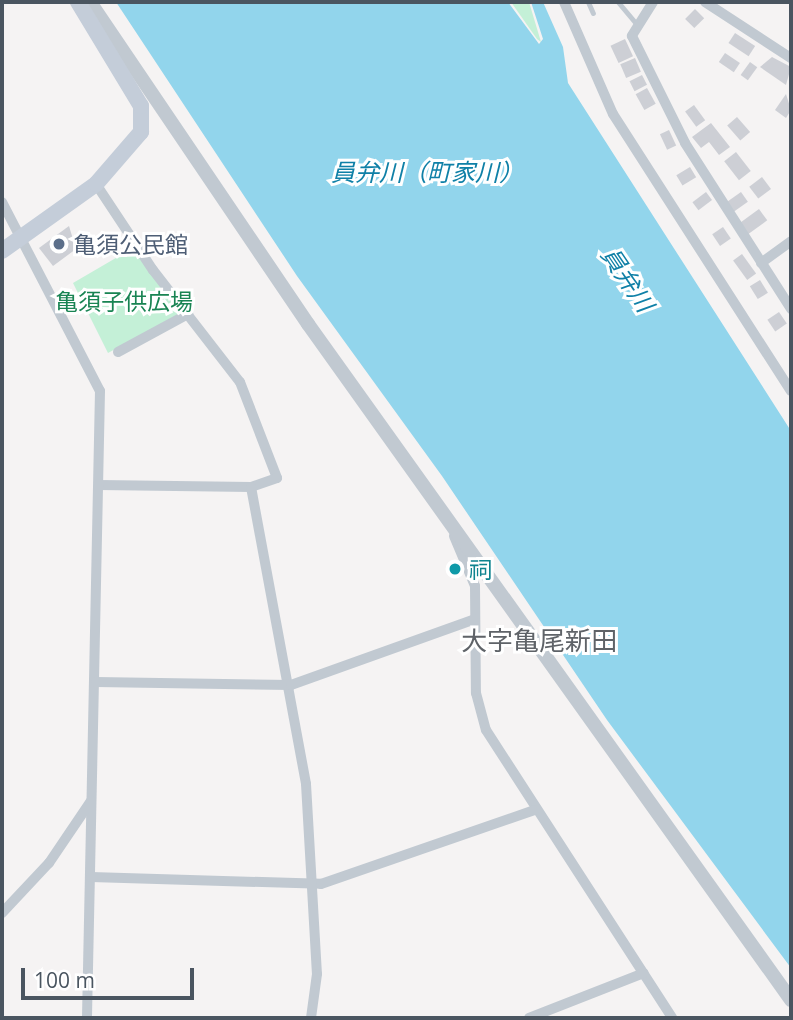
<!DOCTYPE html>
<meta charset="utf-8">
<style>
body{margin:0}
#map{position:relative;width:793px;height:1020px;overflow:hidden;background:#f5f3f3;font-family:"Open Sans","Noto Sans JP",sans-serif}
div>[style]{position:absolute}
.green>*{inset:0;background:#c4f0d7}
.water>*{inset:0;background:#92d5ec}
.building>*{inset:0;background:#cdcfd5;transform-origin:0 0}
.service>*{height:5px;margin:-2.5px;padding:0 2.5px;transform-origin:2.5px;border-radius:2.5px;background:#c1c9d1}
.minor>*{height:10px;margin:-5px;padding:0 5px;transform-origin:5px;border-radius:5px;background:#c1c9d1}
.tertiary>*{height:14px;margin:-7px;padding:0 7px;transform-origin:7px;border-radius:7px;background:#c1c9d1}
.secondary>*{height:16px;margin:-8px;padding:0 8px;transform-origin:8px;border-radius:8px;background:#c4cdd9}
.dots>*{width:19px;height:19px;translate:-50% -50%;box-sizing:border-box;border:4px solid #fff;border-radius:50%}
span{translate:-50% -50%;white-space:nowrap;text-align:center;line-height:1.15;-webkit-text-stroke:6px #fff;paint-order:stroke}
.service-label{font-size:23px;color:#4e5e75}
.left{translate:0 -50%;text-align:left}
.park-label{font-size:23px;color:#198453}
.culture-label{font-size:23px;color:#0d838f}
.water-label{font-size:24px;color:#0f80a7;font-style:italic}
.quarter-label{font-size:26px;color:#5f6368}
.frame{position:absolute;inset:0;border:4px solid #4a5560;pointer-events:none}
.scale{position:absolute;left:21px;top:968px;width:173px;height:32px;box-sizing:border-box;border:4px solid #4a5560;border-top:0;padding-left:9px;font-size:21px;line-height:24px;white-space:nowrap;color:#4a5560;-webkit-text-stroke:5px #fff;paint-order:stroke}
</style>
<div id="map">
<div class="green">
<div style="clip-path:polygon(511px 2px,529px 2px,541px 42px,537px 39px)"></div>
<div style="clip-path:polygon(133px 248px,180px 308px,177px 315px,108px 353px,73px 283px)"></div>
</div>
<div class="water">
<div style="clip-path:polygon(116px 2px,508px 2px,539px 44px,543px 39px,531px 2px,543px 2px,563px 47px,568px 83px,791px 431px,791px 968px,607px 720px,442px 476px,297px 276px)"></div>
</div>
<div class="building">
<div style="left:695px;top:9px;width:13px;height:14px;rotate:45deg"></div>
<div style="left:735px;top:33px;width:24px;height:12px;rotate:33deg"></div>
<div style="left:625px;top:39px;width:19px;height:16px;rotate:65deg"></div>
<div style="left:725px;top:53px;width:18px;height:11px;rotate:34deg"></div>
<div style="clip-path:polygon(772px 57px,791px 67px,786px 85px,760px 67px)"></div>
<div style="left:635px;top:58px;width:15px;height:16px;rotate:67deg"></div>
<div style="left:750px;top:62px;width:9px;height:16px;rotate:36deg"></div>
<div style="left:642px;top:75px;width:11px;height:14px;rotate:63deg"></div>
<div style="left:647px;top:88px;width:18px;height:13px;rotate:61deg"></div>
<div style="clip-path:polygon(786px 94px,791px 110px,786px 118px,775px 110px)"></div>
<div style="left:694px;top:105px;width:19px;height:11px;rotate:54deg"></div>
<div style="left:737px;top:117px;width:20px;height:13px;rotate:49deg"></div>
<div style="clip-path:polygon(711px 123px,730px 147px,719px 155px,709px 142px,701px 148px,692px 137px)"></div>
<div style="left:669px;top:130px;width:17px;height:10px;rotate:65deg"></div>
<div style="left:736px;top:152px;width:24px;height:15px;rotate:52deg"></div>
<div style="left:690px;top:167px;width:12px;height:16px;rotate:59deg"></div>
<div style="left:762px;top:177px;width:15px;height:16px;rotate:53deg"></div>
<div style="left:706px;top:192px;width:10px;height:17px;rotate:53deg"></div>
<div style="left:741px;top:192px;width:12px;height:19px;rotate:55deg"></div>
<div style="left:759px;top:209px;width:14px;height:25px;rotate:54deg"></div>
<div style="clip-path:polygon(69px 226px,76px 249px,53px 266px,39px 248px)"></div>
<div style="left:723px;top:227px;width:14px;height:13px;rotate:56deg"></div>
<div style="left:742px;top:254px;width:24px;height:11px;rotate:54deg"></div>
<div style="left:760px;top:280px;width:15px;height:12px;rotate:58deg"></div>
<div style="left:779px;top:312px;width:14px;height:14px;rotate:56deg"></div>
</div>
<div class="service">
<div style="left:588px;top:2px;width:12px;rotate:66deg"></div>
<div style="left:618px;top:2px;width:31px;rotate:50deg"></div>
</div>
<div class="minor">
<div style="left:564px;top:2px;width:122px;rotate:66.4deg"></div>
<div style="left:613px;top:114px;width:329px;rotate:57.3deg"></div>
<div style="left:653px;top:2px;width:40px;rotate:122deg"></div>
<div style="left:632px;top:36px;width:119px;rotate:63.6deg"></div>
<div style="left:685px;top:143px;width:197px;rotate:57.4deg"></div>
<div style="left:705px;top:2px;width:103px;rotate:33.1deg"></div>
<div style="left:96px;top:184px;width:103px;rotate:56.5deg"></div>
<div style="left:153px;top:270px;width:142px;rotate:52.2deg"></div>
<div style="left:240px;top:382px;width:103px;rotate:68.9deg"></div>
<div style="left:277px;top:478px;width:28px;rotate:161deg"></div>
<div style="left:251px;top:487px;width:152px;rotate:-179.2deg"></div>
<div style="left:2px;top:202px;width:213px;rotate:62.6deg"></div>
<div style="left:100px;top:391px;width:627px;rotate:91.19deg"></div>
<div style="left:761px;top:263px;width:37px;rotate:-36deg"></div>
<div style="left:118px;top:352px;width:80px;rotate:-28.5deg"></div>
<div style="left:251px;top:487px;width:302px;rotate:79.5deg"></div>
<div style="left:306px;top:784px;width:190px;rotate:86.7deg"></div>
<div style="left:317px;top:974px;width:44px;rotate:97.8deg"></div>
<div style="left:454px;top:536px;width:54px;rotate:67.2deg"></div>
<div style="left:475px;top:586px;width:107px;rotate:89.5deg"></div>
<div style="left:476px;top:693px;width:38px;rotate:75deg"></div>
<div style="left:486px;top:730px;width:343px;rotate:57.1deg"></div>
<div style="left:96px;top:682px;width:195px;rotate:0.9deg"></div>
<div style="left:291px;top:685px;width:195px;rotate:-19.7deg"></div>
<div style="left:91px;top:877px;width:230px;rotate:1.7deg"></div>
<div style="left:321px;top:884px;width:226px;rotate:-19.1deg"></div>
<div style="left:2px;top:913px;width:69px;rotate:-46.8deg"></div>
<div style="left:49px;top:863px;width:75px;rotate:-55.9deg"></div>
<div style="left:529px;top:1018px;width:123px;rotate:-21.4deg"></div>
</div>
<div class="tertiary">
<div style="left:90px;top:2px;width:389px;rotate:55.9deg"></div>
<div style="left:308px;top:324px;width:831px;rotate:54.45deg"></div>
</div>
<div class="secondary">
<div style="left:2px;top:251px;width:115px;rotate:-35.5deg"></div>
<div style="left:96px;top:184px;width:69px;rotate:-49.1deg"></div>
<div style="left:141px;top:132px;width:26px;rotate:-90deg"></div>
<div style="left:141px;top:106px;width:122px;rotate:-121.2deg"></div>
</div>
<div class="dots">
<div style="left:59px;top:244px;background:#5c6f8a"></div>
<div style="left:455px;top:569px;background:#0f9aa8"></div>
</div>
<div class="service-label">
<span class="left" style="left:73px;top:244px">亀須公民館</span>
</div>
<div class="park-label">
<span style="left:124px;top:301px">亀須子供広場</span>
</div>
<div class="culture-label">
<span class="left" style="left:469px;top:569px">祠</span>
</div>
<div class="water-label">
<span style="left:427px;top:172px">員弁川（町家川）</span>
<span style="left:628px;top:279px;rotate:56deg">員弁川</span>
</div>
<div class="quarter-label">
<span style="left:539px;top:641px">大字亀尾新田</span>
</div>
<div class="frame"></div>
<div class="scale">100 m</div>
</div>
